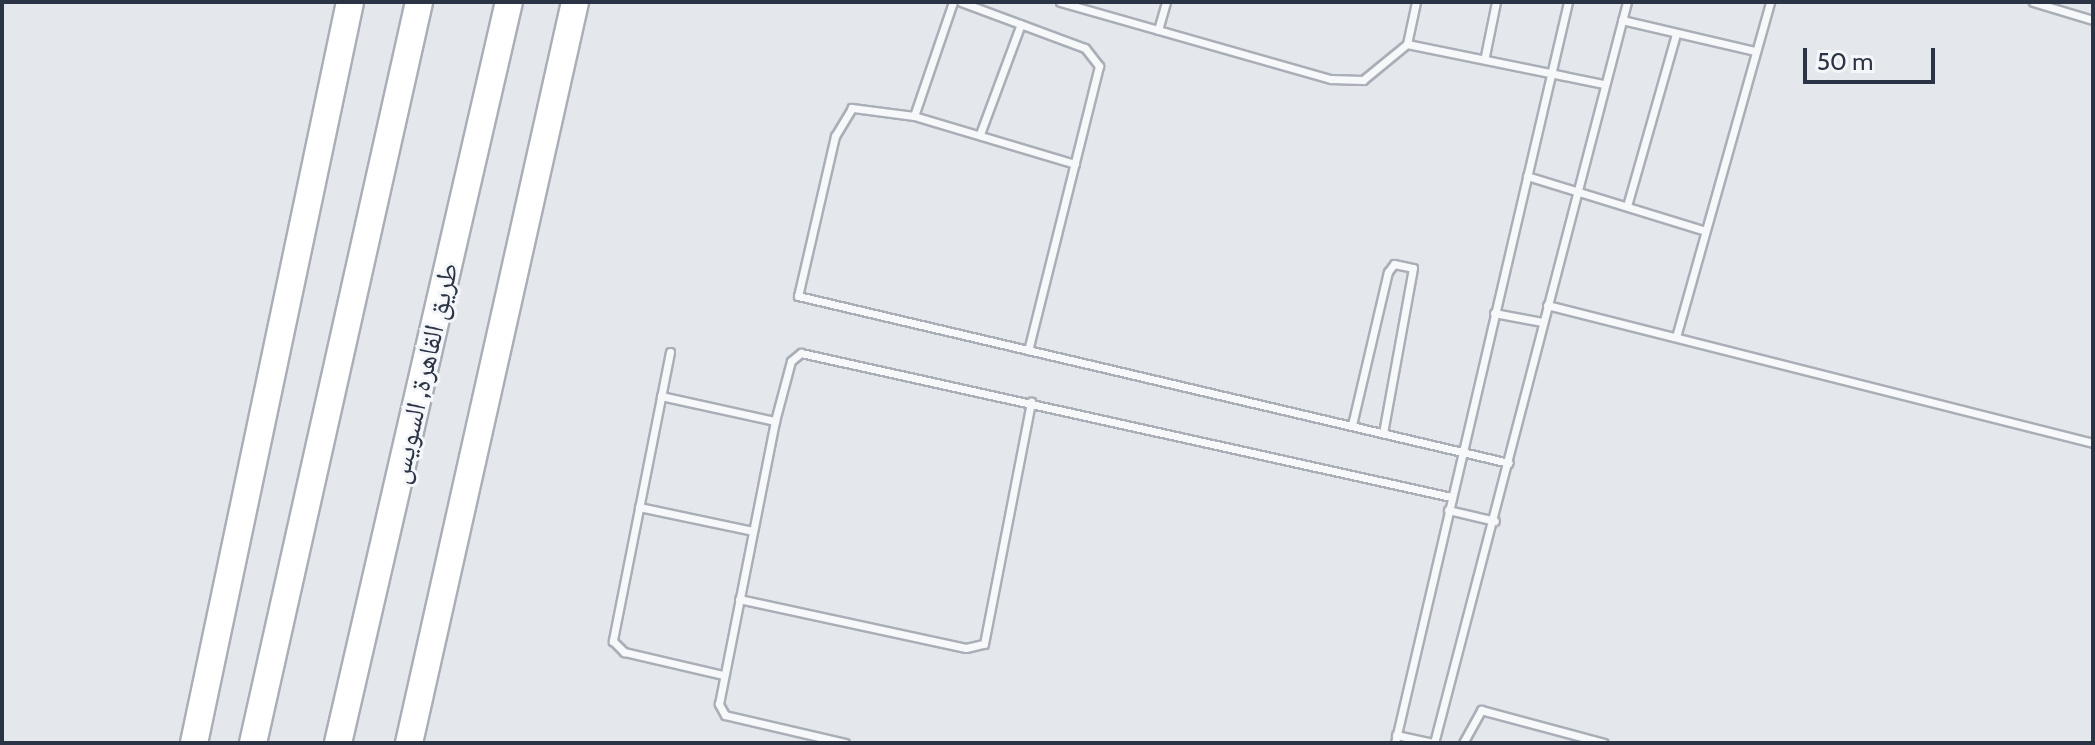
<!DOCTYPE html>
<meta charset="utf-8">
<style>
body{margin:0}
#map{position:relative;width:2095px;height:745px;overflow:hidden;background:#e4e7ec;font-family:Cabin,"Noto Naskh Arabic",sans-serif}
div>[style]{position:absolute}
.roads{filter:drop-shadow(2px 0 #a9aeb7) drop-shadow(-2px 0 #a9aeb7) drop-shadow(0 2px #a9aeb7) drop-shadow(0 -2px #a9aeb7)}
.lane>*{height:7px;margin:-3.5px;padding:0 3.5px;transform-origin:3.5px;border-radius:3.5px;background:#f7f8fa}
.highway>*{height:26px;margin:-13px;padding:0 13px;transform-origin:13px;border-radius:13px;background:#fff}
span{translate:-50% -50%;white-space:nowrap;text-align:center;line-height:1.15;-webkit-text-stroke:6px #f4f6f9;paint-order:stroke}
.street-label{font-size:28px;color:#2b3445}
.frame{position:absolute;inset:0;border:4px solid #2b3445;pointer-events:none}
.scale{position:absolute;left:1803px;top:48px;width:132px;height:36px;box-sizing:border-box;border:4px solid #2b3445;border-top:0;padding-left:10px;font-size:24px;line-height:28px;white-space:nowrap;color:#2b3445;-webkit-text-stroke:6px #f4f6f9;paint-order:stroke}
</style>
<div id="map">
<div class="roads">
<div class="lane">
<div style="left:961px;top:2px;width:132px;rotate:20.4deg"></div>
<div style="left:1085px;top:48px;width:23px;rotate:52deg"></div>
<div style="left:1099px;top:66px;width:293px;rotate:104deg"></div>
<div style="left:1060px;top:2px;width:282px;rotate:15.9deg"></div>
<div style="left:1331px;top:79px;width:32px;rotate:2deg"></div>
<div style="left:1363px;top:80px;width:57px;rotate:-39.3deg"></div>
<div style="left:1407px;top:44px;width:201px;rotate:11.5deg"></div>
<div style="left:2033px;top:2px;width:63px;rotate:16.7deg"></div>
<div style="left:1622px;top:20px;width:137px;rotate:13.1deg"></div>
<div style="left:1158px;top:30px;width:29px;rotate:-74deg"></div>
<div style="left:1407px;top:44px;width:43px;rotate:-77.9deg"></div>
<div style="left:1485px;top:56px;width:55px;rotate:-78.5deg"></div>
<div style="left:914px;top:116px;width:120px;rotate:-71.1deg"></div>
<div style="left:980px;top:134px;width:117px;rotate:-69.6deg"></div>
<div style="left:1075px;top:164px;width:168px;rotate:-163.4deg"></div>
<div style="left:914px;top:116px;width:63px;rotate:-172.6deg"></div>
<div style="left:852px;top:108px;width:33px;rotate:121deg"></div>
<div style="left:835px;top:136px;width:164px;rotate:103deg"></div>
<div style="left:798px;top:296px;width:730px;rotate:13.22deg"></div>
<div style="left:1527px;top:176px;width:183px;rotate:17.1deg"></div>
<div style="left:1627px;top:206px;width:179px;rotate:-74.1deg"></div>
<div style="left:1547px;top:305px;width:563px;rotate:14.18deg"></div>
<div style="left:1494px;top:313px;width:49px;rotate:10.6deg"></div>
<div style="left:1676px;top:337px;width:348px;rotate:-74.3deg"></div>
<div style="left:670px;top:352px;width:295px;rotate:101.2deg"></div>
<div style="left:613px;top:641px;width:16px;rotate:45deg"></div>
<div style="left:624px;top:652px;width:102px;rotate:13.1deg"></div>
<div style="left:661px;top:396px;width:117px;rotate:12.4deg"></div>
<div style="left:1352px;top:425px;width:157px;rotate:-76.8deg"></div>
<div style="left:1388px;top:272px;width:10px;rotate:-53deg"></div>
<div style="left:1394px;top:264px;width:19px;rotate:12deg"></div>
<div style="left:1413px;top:268px;width:168px;rotate:100.3deg"></div>
<div style="left:639px;top:507px;width:116px;rotate:11.9deg"></div>
<div style="left:1448px;top:510px;width:48px;rotate:13.2deg"></div>
<div style="left:739px;top:599px;width:232px;rotate:12.2deg"></div>
<div style="left:966px;top:648px;width:18px;rotate:-13deg"></div>
<div style="left:984px;top:644px;width:247px;rotate:-79deg"></div>
<div style="left:1396px;top:735px;width:39px;rotate:12deg"></div>
<div style="left:845px;top:743px;width:123px;rotate:-166.9deg"></div>
<div style="left:725px;top:715px;width:13px;rotate:-119deg"></div>
<div style="left:719px;top:704px;width:288px;rotate:-78.8deg"></div>
<div style="left:775px;top:421px;width:62px;rotate:-75.1deg"></div>
<div style="left:791px;top:361px;width:13px;rotate:-39deg"></div>
<div style="left:801px;top:353px;width:666px;rotate:12.49deg"></div>
<div style="left:1395px;top:743px;width:761px;rotate:-76.86deg"></div>
<div style="left:1434px;top:743px;width:766px;rotate:-75.4deg"></div>
<div style="left:1463px;top:743px;width:38px;rotate:-61deg"></div>
<div style="left:1481px;top:710px;width:127px;rotate:15deg"></div>
</div>
<div class="highway">
<div style="left:194px;top:743px;width:757px;rotate:-78.11deg"></div>
<div style="left:253px;top:743px;width:759px;rotate:-77.37deg"></div>
<div style="left:338px;top:743px;width:760px;rotate:-77.01deg"></div>
<div style="left:409px;top:743px;width:759px;rotate:-77.37deg"></div>
</div>
</div>
<div class="street-label">
<span style="left:423px;top:373px;rotate:-77deg">طريق القاهرة, السويس</span>
</div>
<div class="frame"></div>
<div class="scale">50 m</div>
</div>
